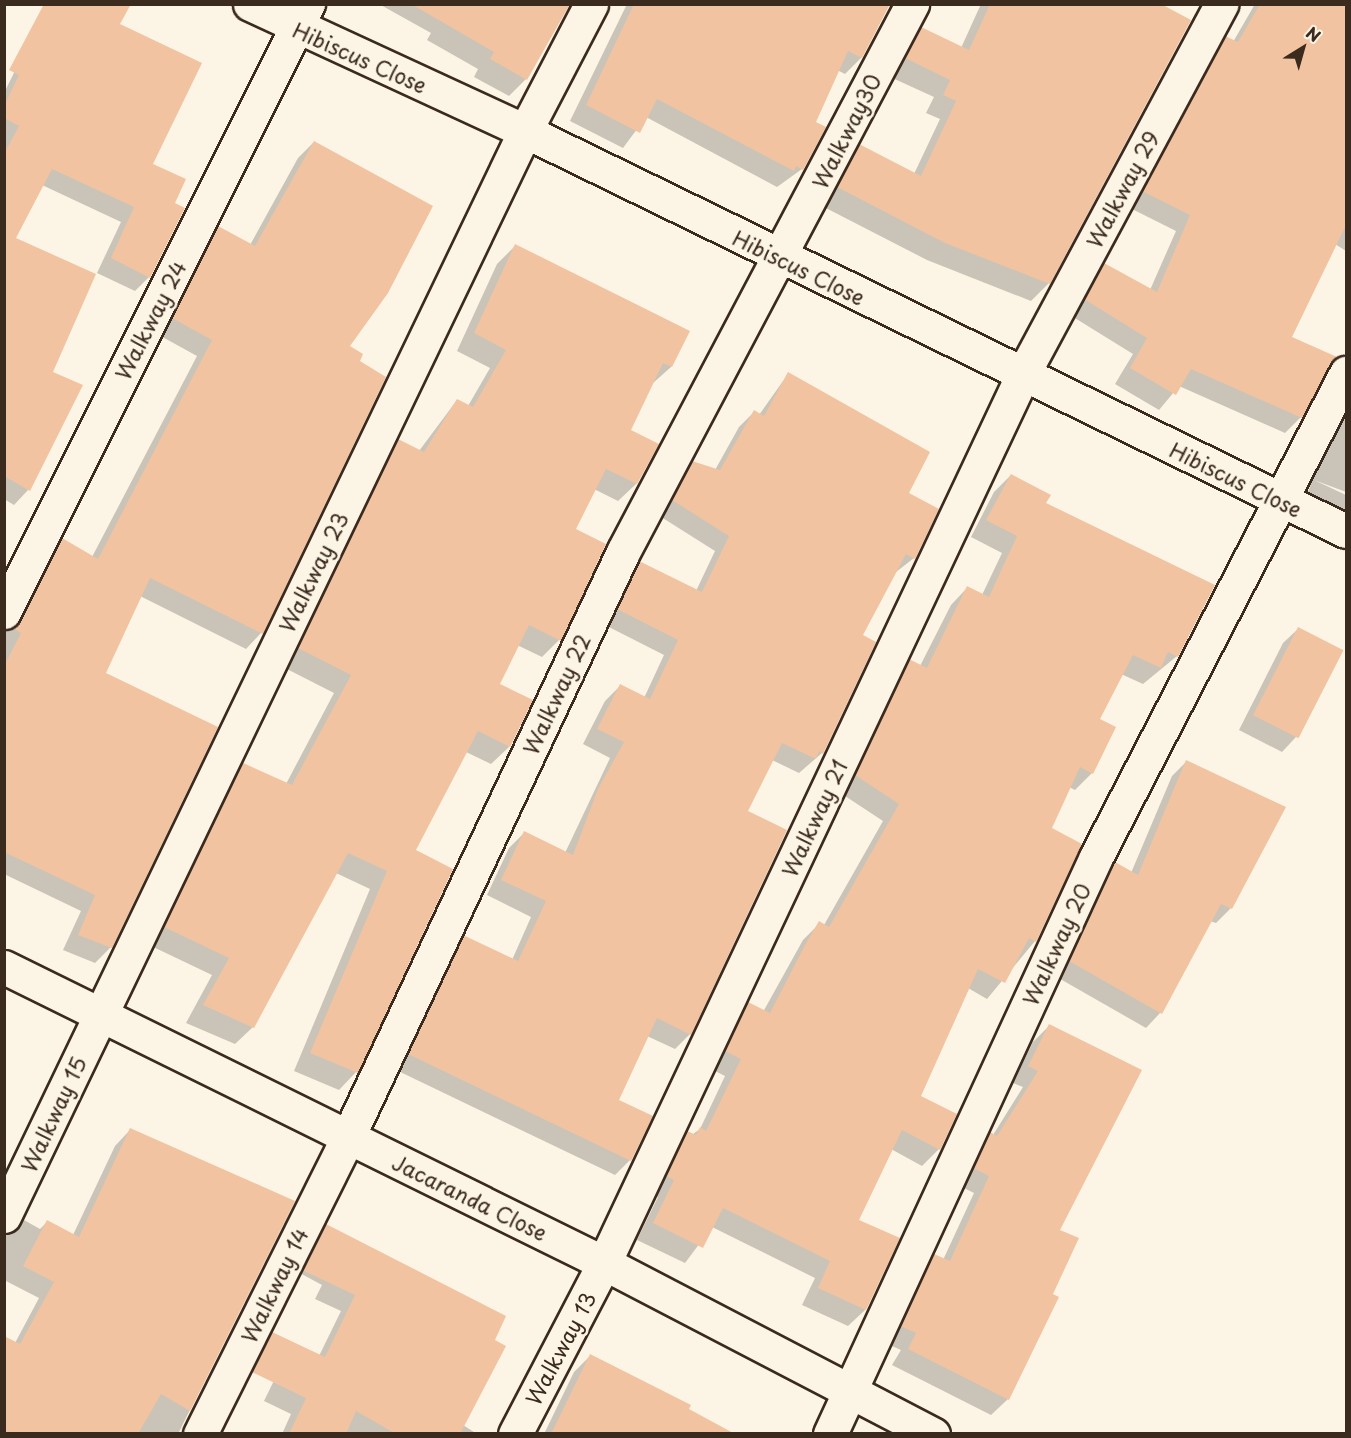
<!DOCTYPE html>
<style>
body{margin:0}
#map{position:relative;width:1351px;height:1438px;overflow:hidden;background:#fcf5e5;font-family:"Playpen Sans",sans-serif}
div>[style]{position:absolute}
.shadow>*{inset:0;background:#0003}
.building>*{inset:0;background:#f1c3a0;transform-origin:0 0}
.roads{filter:drop-shadow(2px 0 #3b2a1e) drop-shadow(-2px 0 #3b2a1e) drop-shadow(0 2px #3b2a1e) drop-shadow(0 -2px #3b2a1e)}
.minor>*{height:33px;margin:-16.5px;padding:0 16.5px;transform-origin:16.5px;border-radius:16.5px;background:#fcf5e5}
span{translate:-50% -50%;white-space:nowrap;text-align:center;line-height:1.15;-webkit-text-stroke:5px #fcf5e5;paint-order:stroke}
.street-label{font-size:21px;color:#3b2a1e}
.frame{position:absolute;inset:0;border:6px solid #3b2a1e;pointer-events:none}
.north{position:absolute;left:1273px;top:18px;width:60px;height:60px;-webkit-text-stroke:4px #fcf5e5;paint-order:stroke;rotate:37deg;font-size:16px;font-weight:700;line-height:24px;text-align:center;color:#3b2a1e}
.north::after{content:'';display:block;margin:auto;width:21px;height:27px;background:#3b2a1e;clip-path:polygon(50% 0,100% 100%,50% 72%,0 100%)}
</style>
<div id="map">
<div class="shadow">
<div style="clip-path:polygon(48px 4px,118px 25px,151px 164px,173px 204px,149px 277px,135px 291px,97px 273px,121px 222px,42px 185px,14px 239px,51px 372px,81px 386px,28px 490px,14px 505px,4px 499px,4px 93px)"></div>
<div style="clip-path:polygon(379px 4px,568px 4px,526px 79px,509px 96px,474px 77px,478px 69px,427px 40px,431px 33px)"></div>
<div style="clip-path:polygon(627px 4px,888px 4px,861px 58px,845px 74px,837px 70px,814px 123px,802px 169px,777px 187px,646px 117px,623px 148px,570px 121px)"></div>
<div style="clip-path:polygon(981px 4px,1158px 4px,1189px 20px,1048px 284px,1031px 301px,927px 260px,820px 205px,842px 164px,859px 146px,914px 174px,940px 119px,926px 113px,934px 97px,888px 76px,904px 47px,921px 29px,961px 48px)"></div>
<div style="clip-path:polygon(1255px 4px,1346px 4px,1346px 251px,1335px 244px,1290px 338px,1301px 417px,1285px 433px,1179px 386px,1159px 410px,1115px 384px,1133px 354px,1070px 315px,1104px 265px,1150px 290px,1176px 231px,1128px 207px,1210px 54px,1225px 38px,1233px 42px)"></div>
<div style="clip-path:polygon(314px 142px,348px 347px,261px 633px,246px 649px,140px 596px,104px 674px,111px 947px,95px 963px,63px 950px,81px 911px,4px 874px,4px 632px,47px 555px,62px 540px,92px 557px,197px 356px,157px 334px,203px 243px,218px 228px,250px 245px,298px 158px)"></div>
<div style="clip-path:polygon(515px 246px,688px 332px,671px 367px,652px 384px,629px 431px,636px 484px,618px 501px,594px 489px,574px 530px,559px 640px,542px 657px,517px 645px,498px 685px,509px 747px,491px 764px,466px 752px,414px 851px,356px 1072px,339px 1090px,294px 1071px,370px 889px,336px 873px,253px 1027px,235px 1044px,186px 1023px,212px 975px,147px 944px,225px 782px,243px 764px,286px 784px,334px 693px,281px 666px,380px 459px,398px 441px,419px 451px,457px 400px,468px 406px,490px 368px,457px 351px,497px 264px)"></div>
<div style="clip-path:polygon(788px 374px,907px 494px,914px 558px,896px 572px,861px 636px,822px 753px,799px 773px,772px 760px,746px 812px,690px 1034px,675px 1049px,647px 1036px,617px 1101px,630px 1160px,615px 1175px,394px 1069px,449px 952px,464px 937px,512px 960px,531px 917px,487px 895px,509px 848px,524px 833px,565px 853px,610px 758px,583px 744px,605px 701px,620px 686px,644px 698px,664px 655px,603px 624px,624px 578px,640px 563px,696px 591px,715px 551px,658px 515px,677px 478px,692px 463px,715px 470px,739px 427px,754px 412px,759px 415px)"></div>
<div style="clip-path:polygon(1346px 392px,1346px 492px,1314px 480px,1346px 495px,1346px 519px,1305px 500px)"></div>
<div style="clip-path:polygon(1011px 475px,1044px 504px,1177px 656px,1143px 684px,1121px 674px,1098px 719px,1114px 728px,1092px 773px,1075px 790px,1069px 787px,1050px 829px,1080px 845px,1035px 941px,987px 999px,968px 988px,920px 1096px,939px 1149px,922px 1166px,891px 1149px,857px 1221px,865px 1310px,848px 1326px,802px 1305px,815px 1278px,712px 1227px,685px 1263px,637px 1240px,658px 1197px,650px 1193px,671px 1150px,700px 1129px,725px 1076px,709px 1068px,731px 1021px,748px 1004px,763px 1012px,803px 940px,820px 923px,824px 925px,883px 821px,839px 792px,893px 677px,910px 661px,920px 666px,951px 605px,967px 588px,982px 595px,1002px 553px,971px 537px,994px 492px)"></div>
<div style="clip-path:polygon(1298px 629px,1341px 651px,1296px 737px,1282px 752px,1239px 730px,1283px 643px)"></div>
<div style="clip-path:polygon(1187px 761px,1284px 807px,1230px 909px,1216px 923px,1210px 921px,1160px 1013px,1146px 1028px,1055px 976px,1100px 878px,1115px 864px,1131px 873px,1172px 776px)"></div>
<div style="clip-path:polygon(1050px 1025px,1058px 1231px,1008px 1399px,991px 1415px,892px 1365px,901px 1350px,885px 1343px,918px 1272px,934px 1256px,943px 1260px,974px 1193px,958px 1185px,974px 1150px,993px 1135px,1023px 1087px,1013px 1083px,1033px 1042px)"></div>
<div style="clip-path:polygon(130px 1130px,293px 1202px,178px 1434px,4px 1434px,15px 1343px,39px 1298px,4px 1280px,4px 1234px,24px 1220px,40px 1229px,47px 1222px,73px 1235px,115px 1146px)"></div>
<div style="clip-path:polygon(326px 1226px,493px 1341px,463px 1425px,477px 1434px,282px 1434px,291px 1414px,264px 1401px,283px 1362px,319px 1356px,341px 1311px,315px 1299px,322px 1285px,296px 1271px,310px 1241px)"></div>
<div style="clip-path:polygon(590px 1356px,733px 1434px,544px 1434px,574px 1372px)"></div>
</div>
<div class="building">
<div style="clip-path:polygon(44px 4px,131px 4px,120px 24px,202px 63px,153px 164px,186px 179px,175px 203px,185px 208px,150px 278px,111px 258px,134px 207px,52px 169px,16px 238px,96px 274px,53px 372px,83px 385px,30px 491px,4px 476px,4px 154px,19px 126px,4px 118px,4px 106px,19px 75px,9px 70px)"></div>
<div style="clip-path:polygon(411px 4px,570px 4px,527px 80px,490px 59px,494px 52px)"></div>
<div style="clip-path:polygon(634px 4px,890px 4px,862px 58px,848px 51px,816px 122px,826px 127px,803px 170px,796px 166px,794px 171px,657px 99px,640px 133px,586px 105px)"></div>
<div style="clip-path:polygon(990px 4px,1161px 4px,1191px 20px,1050px 284px,945px 243px,837px 187px,859px 144px,921px 176px,956px 101px,943px 95px,950px 80px,905px 58px,921px 27px,969px 50px)"></div>
<div style="clip-path:polygon(1260px 4px,1347px 4px,1347px 223px,1292px 337px,1337px 357px,1302px 418px,1191px 369px,1176px 395px,1130px 368px,1147px 338px,1084px 299px,1104px 263px,1157px 292px,1190px 215px,1142px 191px,1225px 36px,1238px 42px)"></div>
<div style="clip-path:polygon(314px 141px,433px 206px,388px 293px,350px 346px,363px 354px,360px 361px,386px 377px,263px 634px,150px 578px,106px 673px,218px 727px,112px 948px,78px 935px,95px 895px,4px 852px,4px 666px,21px 633px,12px 628px,62px 538px,98px 559px,212px 340px,172px 318px,218px 226px,255px 246px)"></div>
<div style="clip-path:polygon(515px 244px,690px 331px,672px 367px,663px 363px,631px 430px,659px 444px,637px 484px,606px 469px,576px 529px,606px 544px,561px 641px,529px 625px,500px 684px,533px 700px,510px 747px,478px 731px,416px 850px,453px 869px,358px 1073px,310px 1053px,387px 871px,348px 853px,254px 1028px,203px 1005px,229px 958px,164px 927px,243px 763px,292px 785px,351px 675px,298px 648px,398px 439px,424px 452px,457px 399px,473px 407px,506px 350px,474px 333px)"></div>
<div style="clip-path:polygon(788px 372px,930px 452px,909px 493px,939px 509px,915px 559px,906px 554px,863px 635px,876px 642px,823px 754px,819px 751px,816px 759px,782px 743px,748px 811px,787px 830px,691px 1035px,657px 1018px,619px 1100px,653px 1116px,631px 1161px,408px 1054px,463px 935px,518px 961px,546px 901px,501px 880px,524px 831px,573px 855px,598px 789px,624px 742px,597px 729px,620px 684px,650px 699px,678px 640px,617px 609px,639px 561px,702px 592px,729px 536px,672px 500px,692px 461px,720px 470px,754px 410px,764px 416px)"></div>
<div style="clip-path:polygon(1011px 474px,1051px 495px,1046px 503px,1215px 585px,1178px 657px,1168px 652px,1161px 668px,1133px 655px,1100px 719px,1116px 727px,1093px 774px,1080px 767px,1052px 828px,1082px 844px,1036px 942px,1029px 938px,1005px 983px,978px 969px,921px 1096px,957px 1114px,940px 1150px,902px 1130px,859px 1220px,900px 1238px,866px 1310px,818px 1288px,830px 1261px,723px 1208px,703px 1248px,653px 1223px,674px 1180px,666px 1176px,687px 1131px,696px 1135px,700px 1127px,706px 1131px,741px 1059px,725px 1051px,748px 1002px,770px 1013px,805px 945px,819px 921px,829px 927px,899px 804px,855px 775px,909px 659px,927px 668px,967px 586px,989px 597px,1017px 536px,986px 520px)"></div>
<div style="left:1298px;top:627px;width:51px;height:99px;rotate:27deg"></div>
<div style="clip-path:polygon(1186px 760px,1286px 807px,1232px 909px,1221px 904px,1162px 1014px,1069px 961px,1115px 862px,1138px 875px)"></div>
<div style="clip-path:polygon(1049px 1024px,1142px 1070px,1060px 1230px,1079px 1238px,1053px 1294px,1059px 1297px,1009px 1400px,908px 1349px,916px 1333px,900px 1326px,934px 1254px,950px 1261px,989px 1176px,973px 1168px,990px 1132px,997px 1136px,1038px 1071px,1028px 1066px)"></div>
<div style="clip-path:polygon(130px 1128px,295px 1201px,190px 1411px,161px 1394px,138px 1434px,4px 1434px,4px 1336px,20px 1344px,54px 1282px,23px 1266px,47px 1220px,79px 1237px)"></div>
<div style="clip-path:polygon(326px 1224px,506px 1316px,495px 1340px,506px 1346px,460px 1434px,396px 1434px,356px 1411px,346px 1434px,289px 1434px,306px 1398px,252px 1372px,272px 1332px,325px 1357px,355px 1295px,302px 1270px)"></div>
<div style="clip-path:polygon(590px 1354px,691px 1405px,689px 1409px,735px 1434px,551px 1434px)"></div>
</div>
<div class="roads">
<div class="minor">
<div style="left:250px;top:4px;width:303px;rotate:24.8deg"></div>
<div style="left:525px;top:131px;width:913px;rotate:25.98deg"></div>
<div style="left:4px;top:612px;width:680px;rotate:-63.43deg"></div>
<div style="left:4px;top:967px;width:669px;rotate:26.26deg"></div>
<div style="left:604px;top:1263px;width:371px;rotate:27.5deg"></div>
<div style="left:4px;top:1216px;width:1204px;rotate:-64.35deg"></div>
<div style="left:525px;top:131px;width:143px;rotate:-62.5deg"></div>
<div style="left:200px;top:1434px;width:332px;rotate:-63.5deg"></div>
<div style="left:348px;top:1137px;width:646px;rotate:-64.82deg"></div>
<div style="left:623px;top:552px;width:620px;rotate:-62.19deg"></div>
<div style="left:515px;top:1434px;width:193px;rotate:-62.5deg"></div>
<div style="left:604px;top:1263px;width:983px;rotate:-64.76deg"></div>
<div style="left:1023px;top:374px;width:420px;rotate:-61.8deg"></div>
<div style="left:830px;top:1434px;width:635px;rotate:-65.25deg"></div>
<div style="left:1096px;top:857px;width:545px;rotate:-62.68deg"></div>
</div>
</div>
<div class="street-label">
<span style="left:360px;top:57px;rotate:24deg">Hibiscus Close</span>
<span style="left:846px;top:131px;rotate:-63deg">Walkway30</span>
<span style="left:1122px;top:189px;rotate:-62deg">Walkway 29</span>
<span style="left:799px;top:267px;rotate:26deg">Hibiscus Close</span>
<span style="left:150px;top:320px;rotate:-63deg">Walkway 24</span>
<span style="left:1236px;top:479px;rotate:26deg">Hibiscus Close</span>
<span style="left:313px;top:572px;rotate:-64deg">Walkway 23</span>
<span style="left:556px;top:694px;rotate:-65deg">Walkway 22</span>
<span style="left:814px;top:818px;rotate:-65deg">Walkway 21</span>
<span style="left:1056px;top:944px;rotate:-65deg">Walkway 20</span>
<span style="left:53px;top:1114px;rotate:-65deg">Walkway 15</span>
<span style="left:470px;top:1197px;rotate:26deg">Jacaranda Close</span>
<span style="left:274px;top:1285px;rotate:-64deg">Walkway 14</span>
<span style="left:560px;top:1348px;rotate:-62deg">Walkway 13</span>
</div>
<div class="frame"></div>
<div class="north">N</div>
</div>
